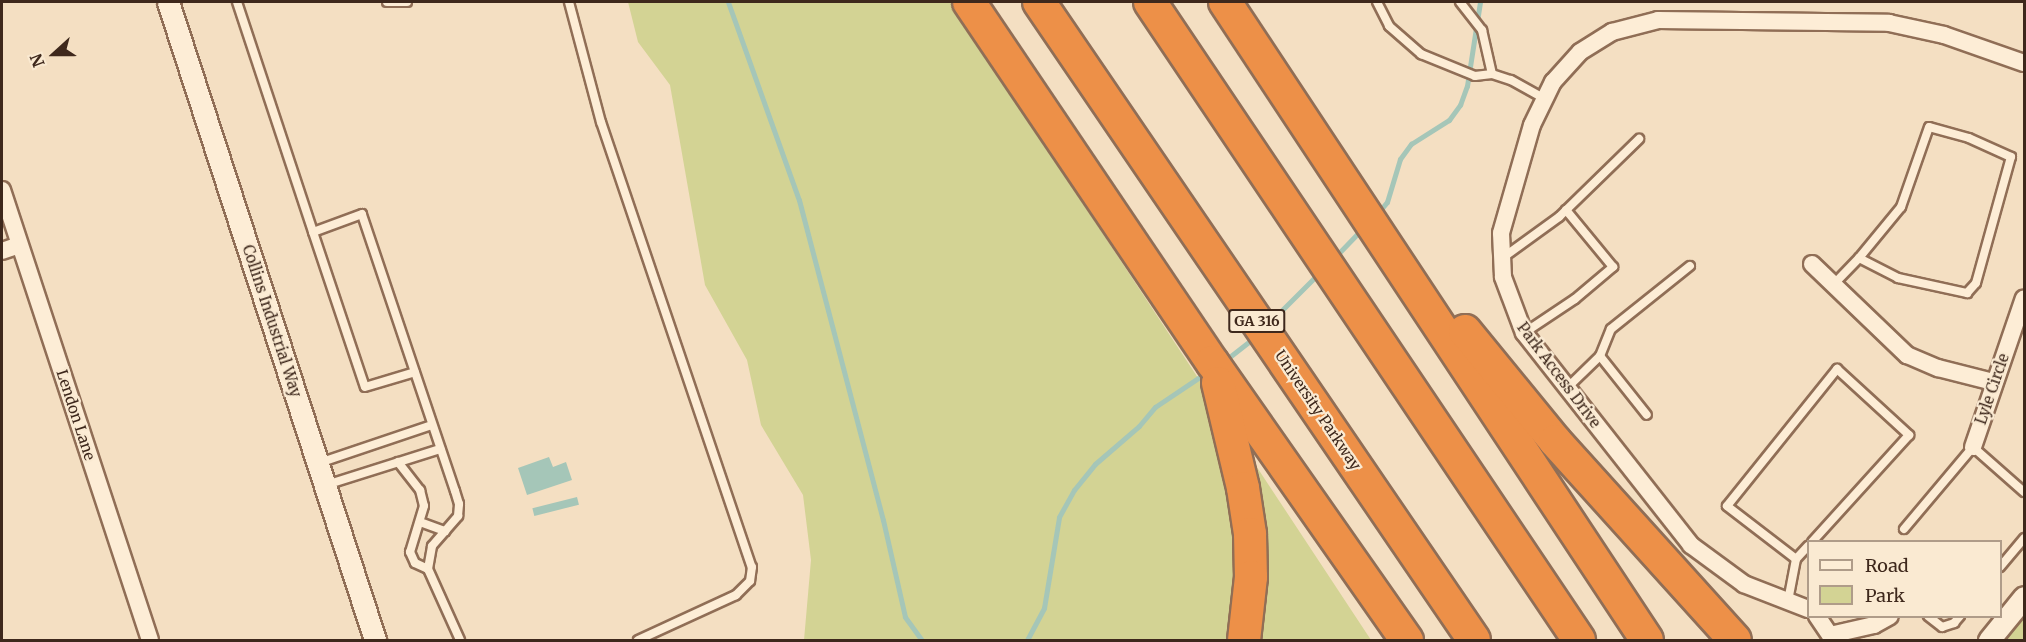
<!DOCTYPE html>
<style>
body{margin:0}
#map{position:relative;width:2026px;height:642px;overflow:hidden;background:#f4dfc2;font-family:Merriweather,serif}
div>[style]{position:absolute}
.green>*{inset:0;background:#d3d394}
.water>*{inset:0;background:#a5c6b8;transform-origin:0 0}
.stream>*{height:5px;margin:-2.5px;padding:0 2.5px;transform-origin:2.5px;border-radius:2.5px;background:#a5c6b8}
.roads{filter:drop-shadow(2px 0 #906e56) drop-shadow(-2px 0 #906e56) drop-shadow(0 2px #906e56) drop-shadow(0 -2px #906e56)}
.service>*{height:8px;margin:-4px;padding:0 4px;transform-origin:4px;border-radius:4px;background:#fdedd6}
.minor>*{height:16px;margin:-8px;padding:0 8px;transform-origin:8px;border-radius:8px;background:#fdedd6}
.tertiary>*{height:21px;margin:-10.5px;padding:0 10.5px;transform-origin:10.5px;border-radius:10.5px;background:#fdedd6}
.motorway>*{height:32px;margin:-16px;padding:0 16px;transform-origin:16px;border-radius:16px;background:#ed9048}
span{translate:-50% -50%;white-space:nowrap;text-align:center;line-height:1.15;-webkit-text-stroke:4.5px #faead2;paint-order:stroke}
.shield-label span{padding:2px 4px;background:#faead2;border:2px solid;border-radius:4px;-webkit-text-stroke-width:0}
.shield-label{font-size:14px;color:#3e281c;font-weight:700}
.street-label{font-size:15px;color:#3e281c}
.frame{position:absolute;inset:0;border:3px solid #3e281c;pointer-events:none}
.legend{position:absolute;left:1807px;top:540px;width:195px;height:78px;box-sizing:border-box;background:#faead2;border:2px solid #af9c89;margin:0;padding:8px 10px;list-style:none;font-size:18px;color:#3e281c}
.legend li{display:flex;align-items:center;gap:12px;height:30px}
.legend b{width:30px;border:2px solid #af9c89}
.north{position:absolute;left:24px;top:24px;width:60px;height:60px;-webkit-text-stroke:4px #faead2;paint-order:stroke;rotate:249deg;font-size:16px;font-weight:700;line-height:24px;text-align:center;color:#3e281c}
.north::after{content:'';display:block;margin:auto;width:21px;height:27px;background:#3e281c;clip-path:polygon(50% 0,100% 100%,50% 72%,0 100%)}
</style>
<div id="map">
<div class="green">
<div style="clip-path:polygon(628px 2px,950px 2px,1371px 640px,804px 640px,811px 560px,803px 495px,761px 425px,747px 360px,705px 285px,670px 85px,638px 42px)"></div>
<div style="clip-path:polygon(2024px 606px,2024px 640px,1998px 640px)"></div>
</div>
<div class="water">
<div style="clip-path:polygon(549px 457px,553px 467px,566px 462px,572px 480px,527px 495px,518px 468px)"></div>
<div style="left:577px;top:497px;width:8px;height:46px;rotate:76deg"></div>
</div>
<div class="stream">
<div style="left:728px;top:2px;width:210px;rotate:70.3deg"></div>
<div style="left:799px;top:200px;width:331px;rotate:75.3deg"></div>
<div style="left:883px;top:520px;width:99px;rotate:77.2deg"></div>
<div style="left:905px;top:617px;width:29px;rotate:54deg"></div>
<div style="left:1378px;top:213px;width:14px;rotate:-51deg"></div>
<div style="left:1387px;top:202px;width:45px;rotate:-73.2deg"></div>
<div style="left:1400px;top:159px;width:19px;rotate:-54deg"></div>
<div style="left:1411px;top:144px;width:45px;rotate:-32.3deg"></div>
<div style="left:1449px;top:120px;width:19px;rotate:-54deg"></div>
<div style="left:1460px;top:105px;width:20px;rotate:-70deg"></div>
<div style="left:1467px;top:86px;width:85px;rotate:-81.2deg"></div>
<div style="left:1334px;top:258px;width:42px;rotate:-46deg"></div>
<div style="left:1270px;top:322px;width:69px;rotate:-45deg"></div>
<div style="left:1223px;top:362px;width:41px;rotate:-38deg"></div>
<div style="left:1027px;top:640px;width:36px;rotate:-62deg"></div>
<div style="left:1044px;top:608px;width:92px;rotate:-80.6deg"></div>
<div style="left:1059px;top:517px;width:31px;rotate:-61deg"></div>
<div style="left:1074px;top:490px;width:33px;rotate:-51deg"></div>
<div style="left:1095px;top:464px;width:58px;rotate:-40.8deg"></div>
<div style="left:1139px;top:426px;width:25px;rotate:-50deg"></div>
<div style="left:1155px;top:407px;width:63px;rotate:-33.9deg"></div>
</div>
<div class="roads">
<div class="service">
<div style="left:237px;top:2px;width:242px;rotate:71.7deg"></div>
<div style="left:387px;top:2px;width:20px"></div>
<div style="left:569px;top:2px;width:124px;rotate:75.1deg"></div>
<div style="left:601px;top:122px;width:470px;rotate:71.3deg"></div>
<div style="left:752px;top:567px;width:14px;rotate:98deg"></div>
<div style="left:750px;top:581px;width:20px;rotate:135deg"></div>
<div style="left:736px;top:595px;width:108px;rotate:155.3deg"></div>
<div style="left:1377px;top:2px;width:27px;rotate:63deg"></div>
<div style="left:1389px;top:26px;width:43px;rotate:41.2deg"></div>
<div style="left:1421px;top:54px;width:58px;rotate:22.2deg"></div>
<div style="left:1475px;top:76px;width:17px;rotate:-7deg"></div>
<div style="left:1492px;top:74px;width:20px;rotate:18deg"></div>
<div style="left:1511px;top:80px;width:37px;rotate:29deg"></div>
<div style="left:1460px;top:2px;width:36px;rotate:52deg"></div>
<div style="left:1482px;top:30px;width:45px;rotate:77.2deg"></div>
<div style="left:1501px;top:259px;width:72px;rotate:-35.9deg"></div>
<div style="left:1559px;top:217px;width:112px;rotate:-44.3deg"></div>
<div style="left:1833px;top:285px;width:37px;rotate:-46deg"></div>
<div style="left:1859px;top:258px;width:44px;rotate:27.1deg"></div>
<div style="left:1898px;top:278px;width:71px;rotate:12.3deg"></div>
<div style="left:1967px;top:293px;width:13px;rotate:-48deg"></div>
<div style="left:1976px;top:283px;width:131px;rotate:-74.5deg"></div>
<div style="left:2011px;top:157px;width:46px;rotate:-155.7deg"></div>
<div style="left:1969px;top:138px;width:41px;rotate:-164.6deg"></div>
<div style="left:1929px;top:127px;width:85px;rotate:109.3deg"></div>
<div style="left:1901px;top:207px;width:66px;rotate:129.5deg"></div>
<div style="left:1524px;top:333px;width:61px;rotate:-33.7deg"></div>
<div style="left:1575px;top:299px;width:50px;rotate:-40.1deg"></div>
<div style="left:1613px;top:267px;width:74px;rotate:-129.5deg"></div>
<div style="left:1600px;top:356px;width:75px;rotate:51.5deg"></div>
<div style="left:1567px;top:388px;width:46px;rotate:-44.1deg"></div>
<div style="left:1600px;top:356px;width:29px;rotate:-68deg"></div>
<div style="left:1611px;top:329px;width:101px;rotate:-38.6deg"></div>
<div style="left:398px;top:462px;width:36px;rotate:52deg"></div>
<div style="left:420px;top:490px;width:16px;rotate:76deg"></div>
<div style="left:424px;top:506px;width:48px;rotate:106.9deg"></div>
<div style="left:410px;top:552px;width:12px;rotate:66deg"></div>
<div style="left:415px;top:563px;width:14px;rotate:25deg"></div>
<div style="left:428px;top:569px;width:23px;rotate:-80deg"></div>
<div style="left:432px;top:546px;width:40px;rotate:-49deg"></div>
<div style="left:458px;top:516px;width:12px;rotate:-85deg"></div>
<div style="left:459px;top:504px;width:14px;rotate:-107deg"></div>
<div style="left:455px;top:491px;width:292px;rotate:-108.6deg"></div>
<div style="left:362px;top:214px;width:52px;rotate:159.8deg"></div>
<div style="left:313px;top:232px;width:163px;rotate:71.5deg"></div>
<div style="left:365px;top:387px;width:52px;rotate:-16.7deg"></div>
<div style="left:319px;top:463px;width:119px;rotate:-18.6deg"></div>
<div style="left:326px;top:485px;width:120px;rotate:-17.5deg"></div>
<div style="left:420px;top:522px;width:27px;rotate:20deg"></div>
<div style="left:1904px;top:529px;width:107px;rotate:-49.9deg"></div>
<div style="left:1973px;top:447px;width:68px;rotate:41.4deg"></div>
<div style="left:1796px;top:559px;width:87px;rotate:-142.5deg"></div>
<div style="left:1727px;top:506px;width:176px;rotate:-51.2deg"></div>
<div style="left:1837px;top:369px;width:98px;rotate:42.5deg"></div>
<div style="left:1909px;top:435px;width:144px;rotate:132.2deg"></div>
<div style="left:2000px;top:567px;width:38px;rotate:-50deg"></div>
<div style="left:428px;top:569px;width:78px;rotate:65.7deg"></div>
<div style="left:1788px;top:601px;width:43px;rotate:-79.2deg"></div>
<div style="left:1796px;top:559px;width:18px;rotate:-47deg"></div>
<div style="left:1928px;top:616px;width:18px;rotate:38deg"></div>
<div style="left:1942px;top:627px;width:13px;rotate:-18deg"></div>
<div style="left:1954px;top:623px;width:9px;rotate:-49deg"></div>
</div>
<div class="minor">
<div style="left:2px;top:190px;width:474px;rotate:71.8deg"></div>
<div style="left:2px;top:251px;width:18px;rotate:-19deg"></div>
<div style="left:1812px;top:264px;width:132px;rotate:43.8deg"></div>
<div style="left:1907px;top:355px;width:34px;rotate:23deg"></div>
<div style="left:1938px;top:368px;width:57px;rotate:14.3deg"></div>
<div style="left:1973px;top:447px;width:157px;rotate:-71.1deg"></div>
<div style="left:1808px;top:609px;width:69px;rotate:-158.7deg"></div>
<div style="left:1744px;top:584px;width:66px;rotate:-143.7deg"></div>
<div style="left:1691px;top:545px;width:270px;rotate:-128.2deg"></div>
<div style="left:1524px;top:333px;width:60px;rotate:-110.6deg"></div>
<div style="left:1503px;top:277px;width:44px;rotate:-92.6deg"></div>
<div style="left:1501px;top:233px;width:112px;rotate:-74deg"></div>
<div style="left:1532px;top:125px;width:48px;rotate:-64deg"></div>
<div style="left:1553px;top:82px;width:40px;rotate:-48deg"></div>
<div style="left:1580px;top:52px;width:38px;rotate:-32deg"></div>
<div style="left:1612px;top:32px;width:48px;rotate:-14.6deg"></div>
<div style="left:1658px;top:20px;width:231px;rotate:0.7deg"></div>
<div style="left:1889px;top:23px;width:56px;rotate:12.3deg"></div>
<div style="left:1944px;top:35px;width:85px;rotate:19.3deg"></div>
<div style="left:1817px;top:616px;width:23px;rotate:56deg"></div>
<div style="left:1830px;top:635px;width:45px;rotate:-12.8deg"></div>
<div style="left:1874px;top:625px;width:18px;rotate:-29deg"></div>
</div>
<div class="tertiary">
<div style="left:168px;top:2px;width:671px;rotate:72.02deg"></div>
<div style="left:1989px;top:640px;width:55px;rotate:-50.9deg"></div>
</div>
<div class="motorway">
<div style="left:969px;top:2px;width:434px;rotate:56deg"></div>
<div style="left:1212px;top:362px;width:340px;rotate:55deg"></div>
<div style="left:1039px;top:2px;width:772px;rotate:55.71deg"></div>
<div style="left:1150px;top:2px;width:769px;rotate:56.08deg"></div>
<div style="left:1225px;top:2px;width:765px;rotate:56.52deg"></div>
<div style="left:1465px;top:331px;width:142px;rotate:50.7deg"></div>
<div style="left:1555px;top:441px;width:268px;rotate:47.9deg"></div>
<div style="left:1218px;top:383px;width:108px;rotate:76.6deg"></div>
<div style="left:1243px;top:488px;width:47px;rotate:81.3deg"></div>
<div style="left:1250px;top:534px;width:43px;rotate:88.7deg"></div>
<div style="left:1251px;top:577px;width:63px;rotate:96.3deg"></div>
</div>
</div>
<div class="shield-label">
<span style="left:1257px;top:321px">GA 316</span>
</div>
<div class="street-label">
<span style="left:272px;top:321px;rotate:72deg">Collins Industrial Way</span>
<span style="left:1559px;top:375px;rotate:53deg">Park Access Drive</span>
<span style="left:1992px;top:389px;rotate:-71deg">Lyle Circle</span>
<span style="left:1318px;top:410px;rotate:56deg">University Parkway</span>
<span style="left:76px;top:415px;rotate:72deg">Lendon Lane</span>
</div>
<div class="frame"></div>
<ul class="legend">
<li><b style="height:8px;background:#fdedd6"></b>Road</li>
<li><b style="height:16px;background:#d3d394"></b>Park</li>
</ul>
<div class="north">N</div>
</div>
